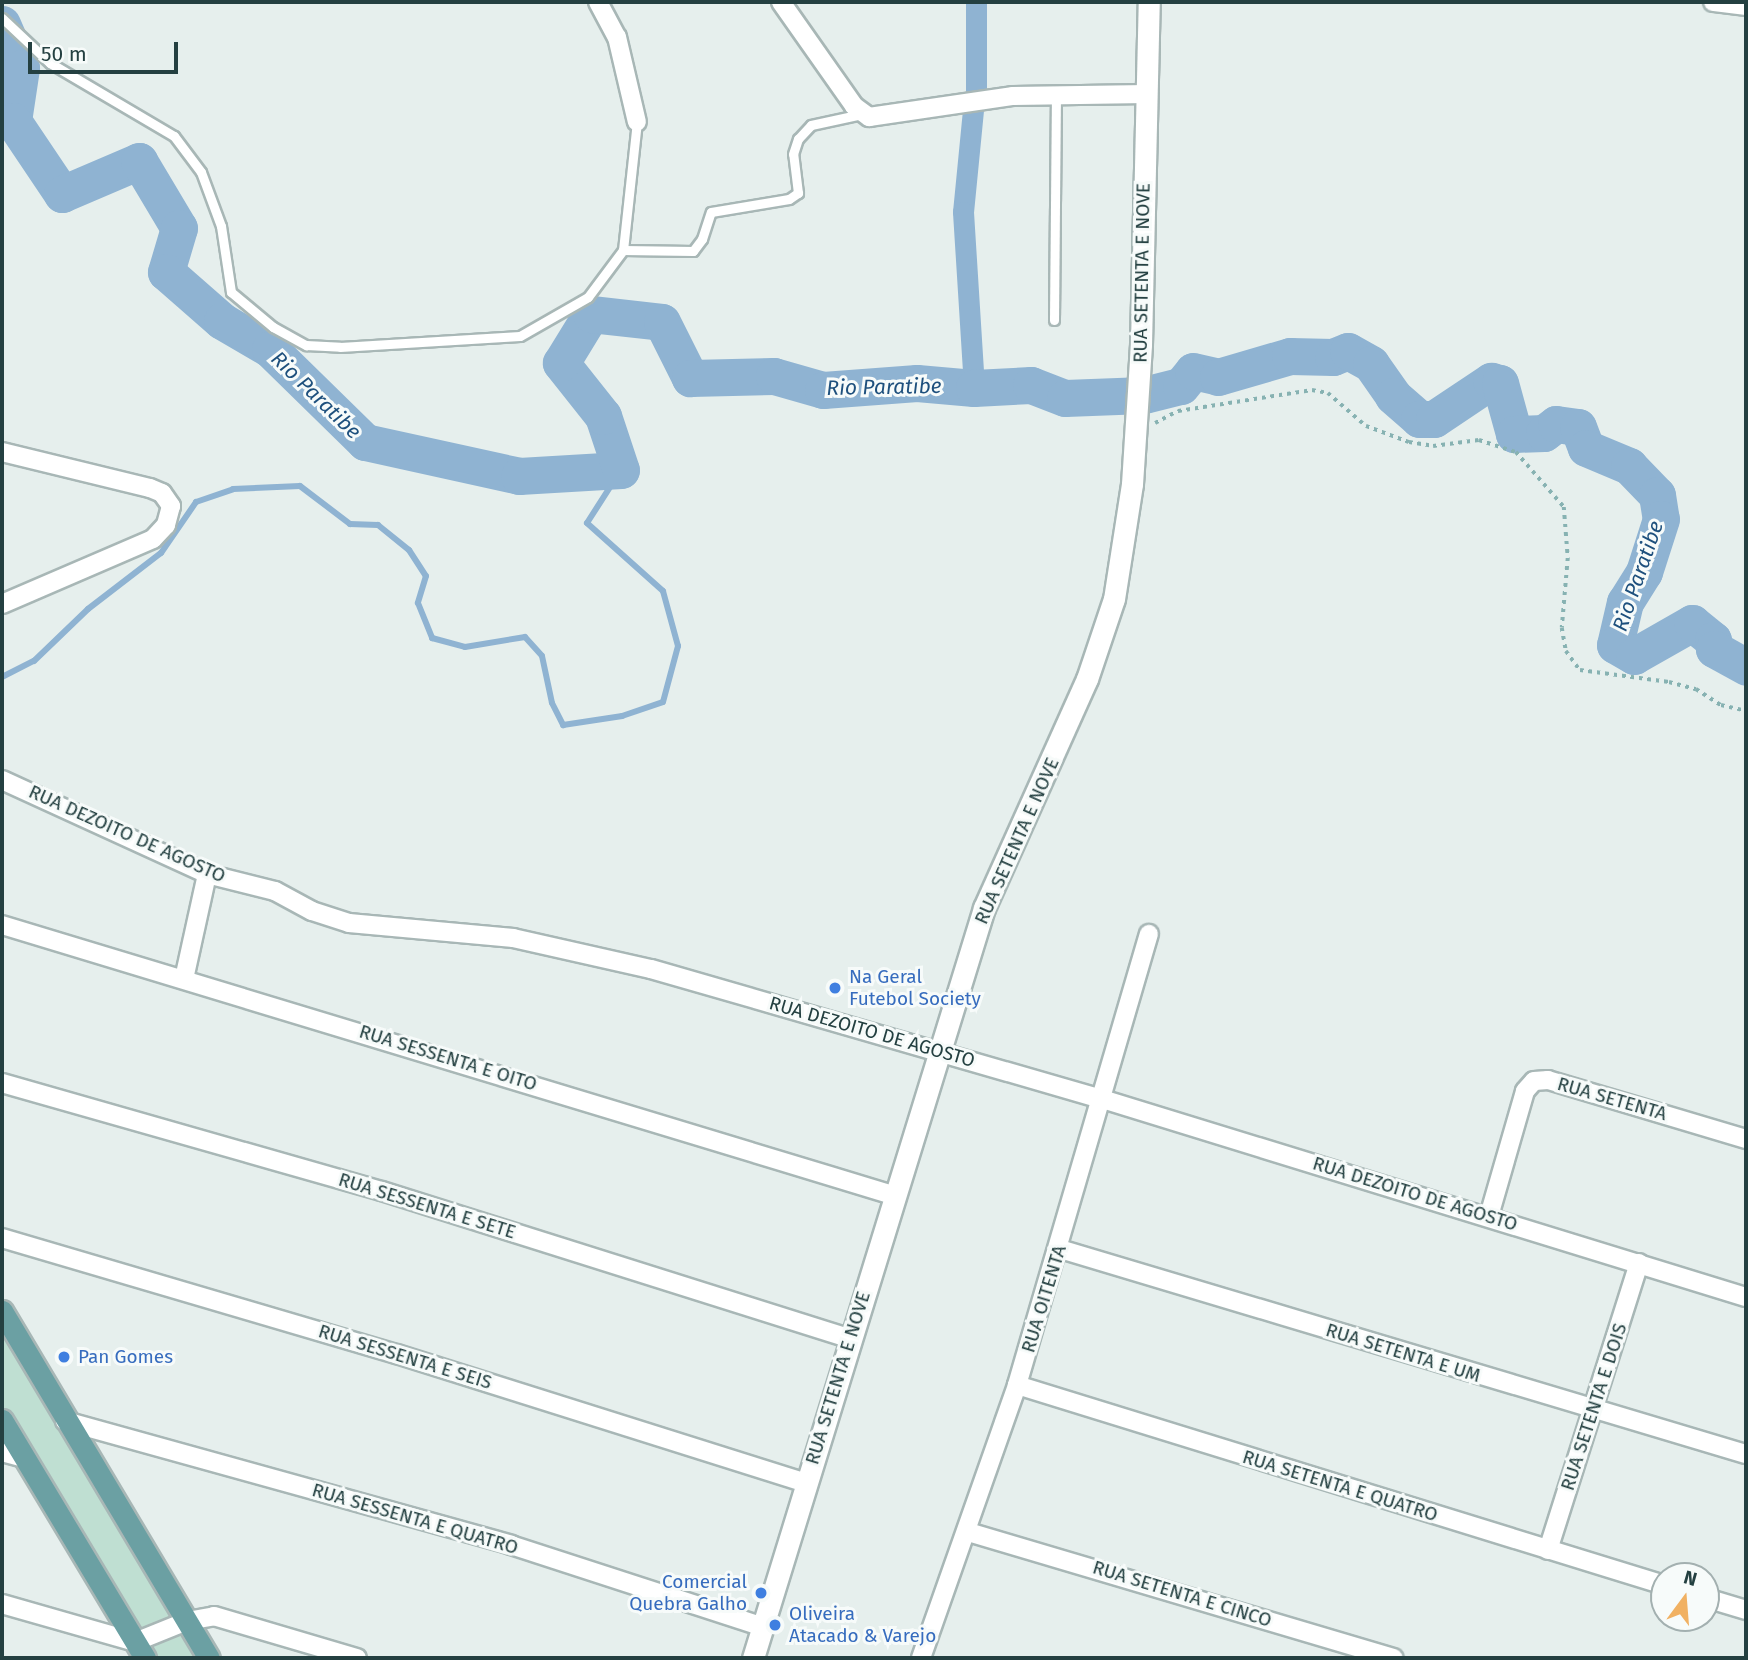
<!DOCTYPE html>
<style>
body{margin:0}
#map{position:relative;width:1748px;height:1660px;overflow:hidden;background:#e6efed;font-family:"Fira Sans",sans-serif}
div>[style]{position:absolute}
.green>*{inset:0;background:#bfdfd2}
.stream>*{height:6px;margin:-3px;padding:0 3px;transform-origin:3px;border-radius:3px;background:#8fb3d2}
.canal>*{height:21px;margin:-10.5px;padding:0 10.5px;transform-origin:10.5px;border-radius:10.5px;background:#8fb3d2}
.river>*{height:37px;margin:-18.5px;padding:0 18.5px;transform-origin:18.5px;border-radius:18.5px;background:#8fb3d2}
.path>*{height:3.5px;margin-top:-1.75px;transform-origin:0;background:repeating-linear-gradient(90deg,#87b2b2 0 3.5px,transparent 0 8.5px)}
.roads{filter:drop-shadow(2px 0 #a8b7b6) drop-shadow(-2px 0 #a8b7b6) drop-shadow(0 2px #a8b7b6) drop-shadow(0 -2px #a8b7b6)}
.lane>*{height:9px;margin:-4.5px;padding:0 4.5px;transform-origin:4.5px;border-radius:4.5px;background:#fff}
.street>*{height:18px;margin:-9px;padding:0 9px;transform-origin:9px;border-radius:9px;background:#fff}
.secondary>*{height:21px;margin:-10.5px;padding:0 10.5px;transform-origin:10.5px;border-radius:10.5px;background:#fff}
.primary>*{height:21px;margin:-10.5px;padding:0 10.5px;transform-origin:10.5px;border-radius:10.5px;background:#6ba0a3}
.dots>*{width:19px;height:19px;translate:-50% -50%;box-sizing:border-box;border:4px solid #f7fbfa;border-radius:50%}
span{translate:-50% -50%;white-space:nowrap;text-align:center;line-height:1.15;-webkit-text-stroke:6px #f7fbfa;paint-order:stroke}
.street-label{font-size:19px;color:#244041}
.shop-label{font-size:19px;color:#366cbe}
.left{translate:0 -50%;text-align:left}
.right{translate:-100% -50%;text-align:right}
.water-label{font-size:21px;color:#1e507d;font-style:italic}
.frame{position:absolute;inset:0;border:4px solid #244041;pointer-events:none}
.north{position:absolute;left:1650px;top:1562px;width:70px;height:70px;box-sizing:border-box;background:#f7fbfa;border:2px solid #a3b0b0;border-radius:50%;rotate:16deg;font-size:19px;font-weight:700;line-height:28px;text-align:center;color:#244041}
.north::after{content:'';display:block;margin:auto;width:24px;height:32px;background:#f1b162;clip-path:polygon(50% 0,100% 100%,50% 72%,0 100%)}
.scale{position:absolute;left:28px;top:42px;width:150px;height:32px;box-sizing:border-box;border:4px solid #244041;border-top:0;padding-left:9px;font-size:21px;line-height:24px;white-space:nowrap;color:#244041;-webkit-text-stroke:5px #f7fbfa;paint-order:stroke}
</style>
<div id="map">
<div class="green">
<div style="clip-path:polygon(2px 1322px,201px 1658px,150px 1658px,97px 1569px,2px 1406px)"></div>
</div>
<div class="stream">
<div style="left:2px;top:677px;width:36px;rotate:-27deg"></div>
<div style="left:34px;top:661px;width:75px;rotate:-43.9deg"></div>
<div style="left:88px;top:609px;width:92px;rotate:-37.5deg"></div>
<div style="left:161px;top:553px;width:62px;rotate:-55.5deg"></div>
<div style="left:196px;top:502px;width:39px;rotate:-19deg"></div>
<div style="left:233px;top:489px;width:67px;rotate:-2.6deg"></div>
<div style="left:300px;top:486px;width:63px;rotate:37.2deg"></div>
<div style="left:350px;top:524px;width:28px;rotate:2deg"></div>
<div style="left:378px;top:525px;width:40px;rotate:39deg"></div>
<div style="left:409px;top:550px;width:31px;rotate:57deg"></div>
<div style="left:426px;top:576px;width:28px;rotate:107deg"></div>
<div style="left:418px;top:603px;width:38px;rotate:68deg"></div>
<div style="left:432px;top:638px;width:34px;rotate:15deg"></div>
<div style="left:465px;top:647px;width:61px;rotate:-9.5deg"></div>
<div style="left:525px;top:637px;width:25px;rotate:48deg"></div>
<div style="left:542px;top:656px;width:48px;rotate:78deg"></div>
<div style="left:552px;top:703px;width:25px;rotate:63deg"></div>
<div style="left:563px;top:725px;width:60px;rotate:-8.7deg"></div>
<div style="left:622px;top:716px;width:43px;rotate:-18.9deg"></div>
<div style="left:663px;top:702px;width:58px;rotate:-75deg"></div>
<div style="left:678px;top:646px;width:57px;rotate:-105.3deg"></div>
<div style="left:663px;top:591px;width:102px;rotate:-138.2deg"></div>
<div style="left:587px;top:523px;width:63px;rotate:-57.3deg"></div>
</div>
<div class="canal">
<div style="left:976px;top:2px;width:89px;rotate:90deg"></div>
<div style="left:973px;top:110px;width:102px;rotate:95.6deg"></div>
<div style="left:963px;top:212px;width:176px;rotate:86.4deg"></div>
</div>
<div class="river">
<div style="left:2px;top:24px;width:48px;rotate:66.6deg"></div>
<div style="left:21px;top:68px;width:54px;rotate:98.6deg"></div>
<div style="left:13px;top:121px;width:88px;rotate:56.1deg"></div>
<div style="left:62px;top:194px;width:84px;rotate:-23.2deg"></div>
<div style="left:139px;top:161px;width:78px;rotate:59.2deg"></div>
<div style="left:179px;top:228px;width:46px;rotate:106.5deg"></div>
<div style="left:166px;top:272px;width:74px;rotate:41.2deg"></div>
<div style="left:222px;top:321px;width:56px;rotate:30.3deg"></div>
<div style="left:270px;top:349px;width:133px;rotate:44.4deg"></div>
<div style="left:365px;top:442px;width:158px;rotate:12.4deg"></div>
<div style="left:519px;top:476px;width:102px;rotate:-3.4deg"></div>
<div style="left:621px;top:470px;width:57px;rotate:-108.4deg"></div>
<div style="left:603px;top:416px;width:68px;rotate:-128.4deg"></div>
<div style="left:561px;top:363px;width:57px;rotate:-58.5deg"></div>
<div style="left:591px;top:314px;width:71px;rotate:6.4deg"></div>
<div style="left:662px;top:322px;width:63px;rotate:63.4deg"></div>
<div style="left:690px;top:378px;width:84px;rotate:-1.4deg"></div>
<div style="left:774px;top:376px;width:51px;rotate:15.9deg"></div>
<div style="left:823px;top:390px;width:94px;rotate:-4.3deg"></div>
<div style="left:917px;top:383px;width:57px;rotate:5deg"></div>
<div style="left:974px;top:388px;width:57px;rotate:-3deg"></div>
<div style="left:1031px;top:385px;width:36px;rotate:21deg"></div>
<div style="left:1065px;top:398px;width:79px;rotate:-2.2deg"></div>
<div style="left:1144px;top:395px;width:38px;rotate:-14deg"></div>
<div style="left:1181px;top:386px;width:19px;rotate:-51deg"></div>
<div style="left:1193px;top:371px;width:26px;rotate:13deg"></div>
<div style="left:1218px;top:377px;width:75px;rotate:-16.3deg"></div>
<div style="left:1290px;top:356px;width:43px;rotate:1.3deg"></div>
<div style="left:1333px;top:357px;width:16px;rotate:-22deg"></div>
<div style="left:1348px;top:351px;width:26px;rotate:29deg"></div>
<div style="left:1371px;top:364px;width:39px;rotate:55deg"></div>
<div style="left:1393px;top:396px;width:35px;rotate:41deg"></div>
<div style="left:1419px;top:419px;width:15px"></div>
<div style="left:1434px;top:419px;width:69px;rotate:-33.7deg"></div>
<div style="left:1491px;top:381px;width:9px;rotate:13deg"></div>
<div style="left:1500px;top:383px;width:53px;rotate:74.6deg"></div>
<div style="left:1514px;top:434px;width:30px;rotate:-2deg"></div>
<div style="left:1544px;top:433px;width:15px;rotate:-37deg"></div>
<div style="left:1556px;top:424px;width:22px;rotate:8deg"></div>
<div style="left:1578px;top:427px;width:22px;rotate:69deg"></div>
<div style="left:1586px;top:448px;width:47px;rotate:22.7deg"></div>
<div style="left:1629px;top:466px;width:40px;rotate:46deg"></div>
<div style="left:1657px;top:495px;width:24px;rotate:81deg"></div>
<div style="left:1661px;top:519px;width:56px;rotate:107.8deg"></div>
<div style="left:1644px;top:572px;width:36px;rotate:122deg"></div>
<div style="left:1625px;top:602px;width:44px;rotate:103.1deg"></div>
<div style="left:1615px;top:645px;width:22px;rotate:30deg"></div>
<div style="left:1634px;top:656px;width:67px;rotate:-29.6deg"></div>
<div style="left:1692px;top:623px;width:27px;rotate:39deg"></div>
<div style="left:1713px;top:640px;width:9px;rotate:84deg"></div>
<div style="left:1714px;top:649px;width:37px;rotate:29deg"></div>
</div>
<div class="path">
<div style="left:1155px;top:423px;width:26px;rotate:-28deg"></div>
<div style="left:1178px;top:411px;width:136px;rotate:-8.9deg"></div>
<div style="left:1312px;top:390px;width:16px;rotate:11deg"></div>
<div style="left:1328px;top:393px;width:50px;rotate:41deg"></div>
<div style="left:1366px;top:426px;width:46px;rotate:20.4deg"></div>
<div style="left:1409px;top:442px;width:24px;rotate:9deg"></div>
<div style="left:1433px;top:446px;width:46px;rotate:-7.4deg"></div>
<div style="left:1479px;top:440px;width:39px;rotate:18deg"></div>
<div style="left:1516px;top:452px;width:73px;rotate:48.9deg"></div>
<div style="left:1564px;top:507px;width:51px;rotate:85.5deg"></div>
<div style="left:1568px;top:558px;width:70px;rotate:94.9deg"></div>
<div style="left:1562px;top:628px;width:23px;rotate:80deg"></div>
<div style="left:1566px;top:651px;width:24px;rotate:54deg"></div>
<div style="left:1580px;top:670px;width:90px;rotate:7.7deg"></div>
<div style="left:1669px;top:682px;width:28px;rotate:15deg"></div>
<div style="left:1696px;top:689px;width:30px;rotate:33deg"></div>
<div style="left:1721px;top:705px;width:26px;rotate:13deg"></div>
</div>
<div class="roads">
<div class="lane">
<div style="left:2px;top:18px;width:66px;rotate:43.2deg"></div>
<div style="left:50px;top:63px;width:144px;rotate:30.5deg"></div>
<div style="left:174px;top:136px;width:45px;rotate:53.1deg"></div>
<div style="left:201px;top:172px;width:58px;rotate:69.7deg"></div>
<div style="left:221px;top:226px;width:67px;rotate:81.4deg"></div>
<div style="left:231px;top:292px;width:55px;rotate:39.8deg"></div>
<div style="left:273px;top:327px;width:38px;rotate:29deg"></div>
<div style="left:306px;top:345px;width:34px;rotate:3deg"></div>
<div style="left:340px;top:347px;width:180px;rotate:-3.5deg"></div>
<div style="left:520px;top:336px;width:78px;rotate:-29.8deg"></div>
<div style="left:588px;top:297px;width:59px;rotate:-53.3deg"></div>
<div style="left:623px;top:250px;width:129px;rotate:-83.8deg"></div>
<div style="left:623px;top:250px;width:70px;rotate:0.8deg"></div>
<div style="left:693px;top:251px;width:15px;rotate:-53deg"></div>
<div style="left:702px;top:239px;width:28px;rotate:-72deg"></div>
<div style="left:711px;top:212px;width:79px;rotate:-9.5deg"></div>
<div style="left:789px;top:199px;width:11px;rotate:-34deg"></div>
<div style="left:798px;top:193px;width:39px;rotate:-97deg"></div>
<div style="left:793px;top:154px;width:16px;rotate:-72deg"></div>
<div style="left:798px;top:139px;width:19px;rotate:-47deg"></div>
<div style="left:811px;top:125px;width:52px;rotate:-12.2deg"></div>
<div style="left:1054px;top:320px;width:224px;rotate:-89.5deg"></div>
</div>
<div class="street">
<div style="left:598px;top:2px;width:40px;rotate:62deg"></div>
<div style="left:617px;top:37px;width:87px;rotate:76.8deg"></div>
<div style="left:781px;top:2px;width:127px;rotate:54.9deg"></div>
<div style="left:854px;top:106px;width:19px;rotate:36deg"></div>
<div style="left:869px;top:117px;width:146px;rotate:-8.3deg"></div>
<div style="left:1013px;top:96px;width:134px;rotate:-0.9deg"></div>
<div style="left:1713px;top:2px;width:33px;rotate:7deg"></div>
<div style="left:2px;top:452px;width:152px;rotate:13.7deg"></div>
<div style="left:150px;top:488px;width:13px;rotate:23deg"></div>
<div style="left:162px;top:493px;width:16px;rotate:55deg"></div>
<div style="left:171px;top:506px;width:20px;rotate:105deg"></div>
<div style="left:166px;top:525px;width:19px;rotate:133deg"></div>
<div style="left:153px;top:539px;width:164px;rotate:156.7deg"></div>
<div style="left:2px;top:780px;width:226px;rotate:24.6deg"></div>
<div style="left:207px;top:874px;width:70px;rotate:14deg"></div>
<div style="left:275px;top:891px;width:42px;rotate:28.4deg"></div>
<div style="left:312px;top:911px;width:39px;rotate:18deg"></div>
<div style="left:349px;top:923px;width:165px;rotate:5.2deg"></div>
<div style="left:513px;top:938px;width:141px;rotate:12.7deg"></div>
<div style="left:651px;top:969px;width:466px;rotate:16.1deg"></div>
<div style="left:1099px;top:1098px;width:677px;rotate:17.1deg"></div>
<div style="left:2px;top:925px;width:931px;rotate:16.86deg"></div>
<div style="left:184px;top:979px;width:107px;rotate:-77.6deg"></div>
<div style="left:2px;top:1083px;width:395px;rotate:15.9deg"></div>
<div style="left:382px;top:1191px;width:491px;rotate:17.5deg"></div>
<div style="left:1489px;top:1216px;width:130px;rotate:-73.9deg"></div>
<div style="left:1525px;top:1091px;width:13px;rotate:-48deg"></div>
<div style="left:1534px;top:1081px;width:14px;rotate:-4deg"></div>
<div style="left:1548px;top:1080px;width:207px;rotate:16.6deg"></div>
<div style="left:2px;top:1238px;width:412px;rotate:16.4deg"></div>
<div style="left:397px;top:1354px;width:428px;rotate:17.5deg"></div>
<div style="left:1060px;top:1249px;width:716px;rotate:16.64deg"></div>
<div style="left:1017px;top:1385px;width:677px;rotate:17.18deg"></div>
<div style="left:65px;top:1421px;width:463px;rotate:15.5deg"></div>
<div style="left:511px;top:1545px;width:265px;rotate:18deg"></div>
<div style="left:2px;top:1452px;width:23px;rotate:15deg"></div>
<div style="left:968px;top:1532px;width:444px;rotate:16.5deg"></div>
<div style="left:1548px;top:1550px;width:301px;rotate:-72.4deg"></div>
<div style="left:1706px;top:1598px;width:42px;rotate:16.7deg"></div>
<div style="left:2px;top:1604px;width:138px;rotate:15.9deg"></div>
<div style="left:135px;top:1642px;width:56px;rotate:-22deg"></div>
<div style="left:187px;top:1621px;width:27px;rotate:-10deg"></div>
<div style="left:214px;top:1616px;width:149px;rotate:16.4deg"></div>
<div style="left:921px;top:1658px;width:289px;rotate:-70.6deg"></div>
<div style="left:1017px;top:1385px;width:470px;rotate:-73.7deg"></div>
</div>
<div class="secondary">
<div style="left:753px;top:1658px;width:785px;rotate:-72.88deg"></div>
<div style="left:984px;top:908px;width:251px;rotate:-65.8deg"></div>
<div style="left:1087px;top:679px;width:84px;rotate:-71.4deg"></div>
<div style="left:1114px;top:599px;width:116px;rotate:-81.1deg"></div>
<div style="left:1132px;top:484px;width:140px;rotate:-86.3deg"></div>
<div style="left:1141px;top:344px;width:342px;rotate:-88.7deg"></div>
</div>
<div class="primary">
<div style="left:2px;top:1311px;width:404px;rotate:59.2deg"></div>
<div style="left:2px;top:1420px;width:278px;rotate:59deg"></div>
</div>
</div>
<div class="dots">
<div style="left:835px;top:988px;background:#3f7fe0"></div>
<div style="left:64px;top:1357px;background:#3f7fe0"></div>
<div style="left:761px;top:1593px;background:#3f7fe0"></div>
<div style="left:775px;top:1625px;background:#3f7fe0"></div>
</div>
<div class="street-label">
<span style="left:1142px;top:273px;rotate:-89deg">RUA SETENTA E NOVE</span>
<span style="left:127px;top:834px;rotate:24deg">RUA DEZOITO DE AGOSTO</span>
<span style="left:1017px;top:841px;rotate:-66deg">RUA SETENTA E NOVE</span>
<span style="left:872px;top:1032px;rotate:16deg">RUA DEZOITO DE AGOSTO</span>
<span style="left:448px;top:1058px;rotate:17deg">RUA SESSENTA E OITO</span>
<span style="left:1612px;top:1099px;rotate:16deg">RUA SETENTA</span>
<span style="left:1415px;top:1194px;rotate:17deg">RUA DEZOITO DE AGOSTO</span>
<span style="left:427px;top:1206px;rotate:17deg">RUA SESSENTA E SETE</span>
<span style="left:1044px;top:1299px;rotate:-73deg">RUA OITENTA</span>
<span style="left:1403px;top:1353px;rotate:17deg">RUA SETENTA E UM</span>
<span style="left:405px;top:1357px;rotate:17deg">RUA SESSENTA E SEIS</span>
<span style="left:838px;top:1378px;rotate:-73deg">RUA SETENTA E NOVE</span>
<span style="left:1594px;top:1407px;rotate:-72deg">RUA SETENTA E DOIS</span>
<span style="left:1340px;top:1486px;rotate:17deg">RUA SETENTA E QUATRO</span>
<span style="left:415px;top:1519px;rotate:16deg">RUA SESSENTA E QUATRO</span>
<span style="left:1182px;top:1594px;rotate:17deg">RUA SETENTA E CINCO</span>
</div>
<div class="shop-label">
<span class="left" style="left:849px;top:988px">Na Geral<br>Futebol Society</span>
<span class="left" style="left:78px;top:1357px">Pan Gomes</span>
<span class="right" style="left:747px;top:1593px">Comercial<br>Quebra Galho</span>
<span class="left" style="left:789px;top:1625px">Oliveira<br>Atacado &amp; Varejo</span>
</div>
<div class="water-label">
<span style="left:884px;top:387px;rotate:-1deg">Rio Paratibe</span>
<span style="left:316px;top:395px;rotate:44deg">Rio Paratibe</span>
<span style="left:1638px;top:576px;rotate:-71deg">Rio Paratibe</span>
</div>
<div class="frame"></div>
<div class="north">N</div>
<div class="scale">50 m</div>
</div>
